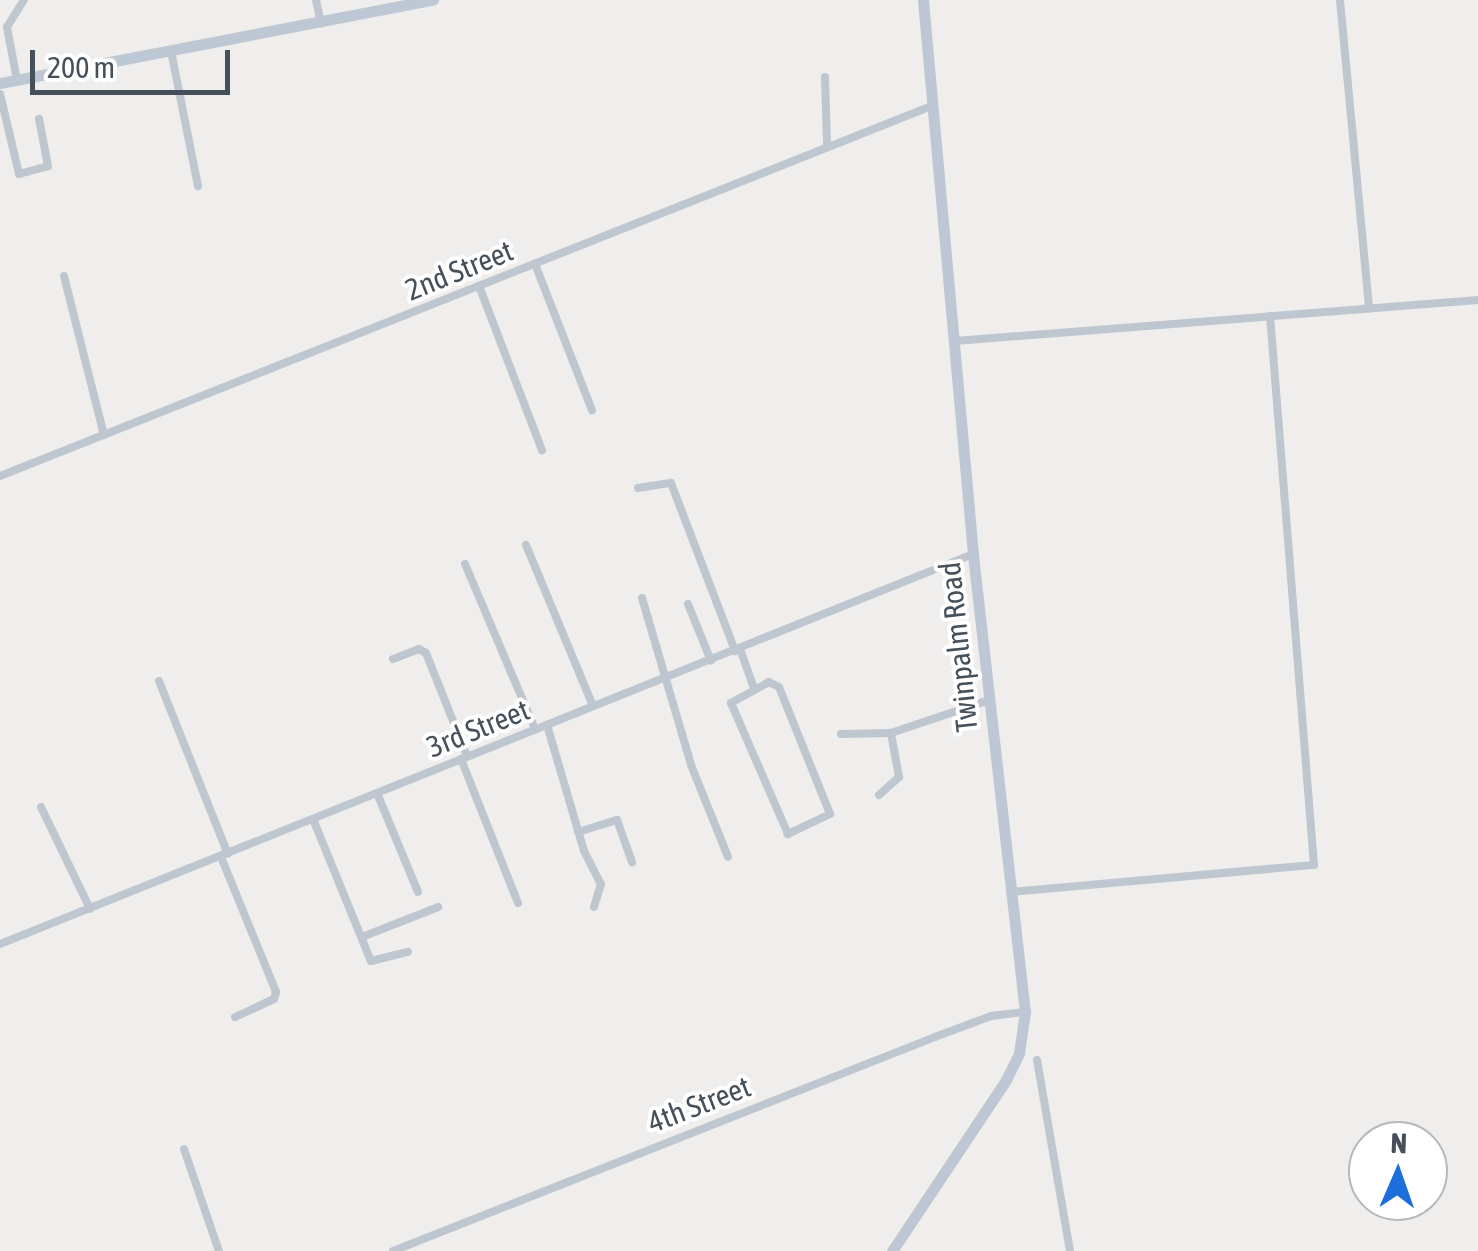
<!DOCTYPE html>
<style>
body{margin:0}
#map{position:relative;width:1478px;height:1251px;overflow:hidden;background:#f0eded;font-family:"Asap Condensed",sans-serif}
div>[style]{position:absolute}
.street>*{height:8px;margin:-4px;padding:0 4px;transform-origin:4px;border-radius:4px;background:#bec7cf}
.secondary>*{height:11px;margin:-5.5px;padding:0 5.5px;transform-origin:5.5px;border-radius:5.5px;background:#bec8d4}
span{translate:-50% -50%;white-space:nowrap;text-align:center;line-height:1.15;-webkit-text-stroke:8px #fff;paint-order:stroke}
.street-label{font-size:30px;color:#46505a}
.north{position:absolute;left:1348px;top:1121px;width:100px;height:100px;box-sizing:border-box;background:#fff;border:2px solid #b5b9bd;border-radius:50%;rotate:2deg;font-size:28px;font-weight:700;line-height:40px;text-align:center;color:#46505a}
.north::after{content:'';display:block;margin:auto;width:35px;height:45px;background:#1c6fda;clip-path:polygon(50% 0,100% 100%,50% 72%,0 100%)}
.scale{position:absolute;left:30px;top:50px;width:200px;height:45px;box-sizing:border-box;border:5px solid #46505a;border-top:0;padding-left:12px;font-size:30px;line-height:35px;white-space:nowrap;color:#46505a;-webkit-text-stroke:8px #fff;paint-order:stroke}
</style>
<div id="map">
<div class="street">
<div style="left:316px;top:0;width:24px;rotate:78deg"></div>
<div style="left:1340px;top:0;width:310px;rotate:84.6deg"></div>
<div style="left:171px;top:51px;width:138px;rotate:78.7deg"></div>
<div style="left:825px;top:77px;width:67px;rotate:88.3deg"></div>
<div style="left:17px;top:80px;width:54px;rotate:-100.7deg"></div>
<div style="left:7px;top:27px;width:31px;rotate:-58deg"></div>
<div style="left:0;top:94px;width:82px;rotate:76.6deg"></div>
<div style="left:19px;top:174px;width:30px;rotate:-15deg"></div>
<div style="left:48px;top:166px;width:48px;rotate:-100.8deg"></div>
<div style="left:535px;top:264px;width:157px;rotate:68.7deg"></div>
<div style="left:64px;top:276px;width:164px;rotate:75.9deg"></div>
<div style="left:479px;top:286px;width:176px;rotate:69deg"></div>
<div style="left:955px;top:341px;width:525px;rotate:-4.48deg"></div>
<div style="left:0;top:476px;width:1005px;rotate:-21.66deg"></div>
<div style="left:638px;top:488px;width:33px;rotate:-9deg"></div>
<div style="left:671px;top:483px;width:180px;rotate:69.1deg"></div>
<div style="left:526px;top:545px;width:174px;rotate:67.4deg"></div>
<div style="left:465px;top:564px;width:179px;rotate:67deg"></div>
<div style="left:642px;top:598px;width:174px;rotate:73.6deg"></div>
<div style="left:691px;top:765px;width:99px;rotate:68.1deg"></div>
<div style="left:688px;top:604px;width:61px;rotate:68deg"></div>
<div style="left:740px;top:649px;width:41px;rotate:70.3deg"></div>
<div style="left:393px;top:659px;width:28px;rotate:-21deg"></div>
<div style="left:419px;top:649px;width:8px;rotate:30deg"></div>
<div style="left:426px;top:653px;width:111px;rotate:68.3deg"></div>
<div style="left:159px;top:681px;width:186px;rotate:68.3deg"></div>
<div style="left:769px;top:682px;width:11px;rotate:27deg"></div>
<div style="left:779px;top:687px;width:137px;rotate:68.1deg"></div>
<div style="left:830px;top:814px;width:47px;rotate:154.5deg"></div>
<div style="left:788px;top:834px;width:143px;rotate:-113.5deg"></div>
<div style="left:731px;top:703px;width:43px;rotate:-28.9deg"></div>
<div style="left:547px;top:725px;width:131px;rotate:73.6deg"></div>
<div style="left:584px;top:851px;width:37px;rotate:63deg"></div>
<div style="left:601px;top:884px;width:24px;rotate:107deg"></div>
<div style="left:841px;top:734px;width:50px;rotate:-1.1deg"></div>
<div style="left:891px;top:733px;width:103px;rotate:-18.6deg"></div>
<div style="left:461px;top:759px;width:155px;rotate:68.4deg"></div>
<div style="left:377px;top:793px;width:107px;rotate:67.5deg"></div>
<div style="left:879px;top:795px;width:27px;rotate:-42deg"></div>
<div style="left:899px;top:777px;width:45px;rotate:-100.3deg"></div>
<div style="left:41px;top:807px;width:113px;rotate:64.3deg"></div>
<div style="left:313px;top:819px;width:153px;rotate:67.8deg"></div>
<div style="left:371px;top:961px;width:38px;rotate:-14deg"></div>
<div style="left:578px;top:832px;width:41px;rotate:-17.1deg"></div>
<div style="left:617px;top:820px;width:45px;rotate:70.3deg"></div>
<div style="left:221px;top:857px;width:146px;rotate:67.8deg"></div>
<div style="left:276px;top:992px;width:7px;rotate:106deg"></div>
<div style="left:274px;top:999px;width:43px;rotate:155.2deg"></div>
<div style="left:1010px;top:892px;width:305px;rotate:-5.1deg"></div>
<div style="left:1314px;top:865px;width:551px;rotate:-94.58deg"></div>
<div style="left:362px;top:937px;width:82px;rotate:-21.5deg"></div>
<div style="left:0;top:944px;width:1048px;rotate:-21.84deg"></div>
<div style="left:1037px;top:1060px;width:194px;rotate:80.2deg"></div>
<div style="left:184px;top:1149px;width:108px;rotate:71.1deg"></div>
<div style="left:393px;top:1251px;width:583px;rotate:-21.55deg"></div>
<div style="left:935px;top:1037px;width:60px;rotate:-20.6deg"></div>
<div style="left:991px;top:1016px;width:34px;rotate:-7deg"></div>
</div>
<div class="secondary">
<div style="left:0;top:83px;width:441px;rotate:-10.9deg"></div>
<div style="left:892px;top:1251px;width:206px;rotate:-56.3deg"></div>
<div style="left:1006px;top:1080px;width:30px;rotate:-64deg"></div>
<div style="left:1019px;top:1053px;width:41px;rotate:-81.7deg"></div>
<div style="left:1025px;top:1012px;width:461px;rotate:-96.5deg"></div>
<div style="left:973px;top:554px;width:556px;rotate:-95.16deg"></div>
</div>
<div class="street-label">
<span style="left:459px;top:270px;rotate:-22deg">2nd Street</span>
<span style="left:958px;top:647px;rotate:-96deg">Twinpalm Road</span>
<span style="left:478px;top:728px;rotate:-22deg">3rd Street</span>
<span style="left:699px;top:1104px;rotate:-21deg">4th Street</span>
</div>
<div class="north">N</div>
<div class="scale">200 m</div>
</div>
